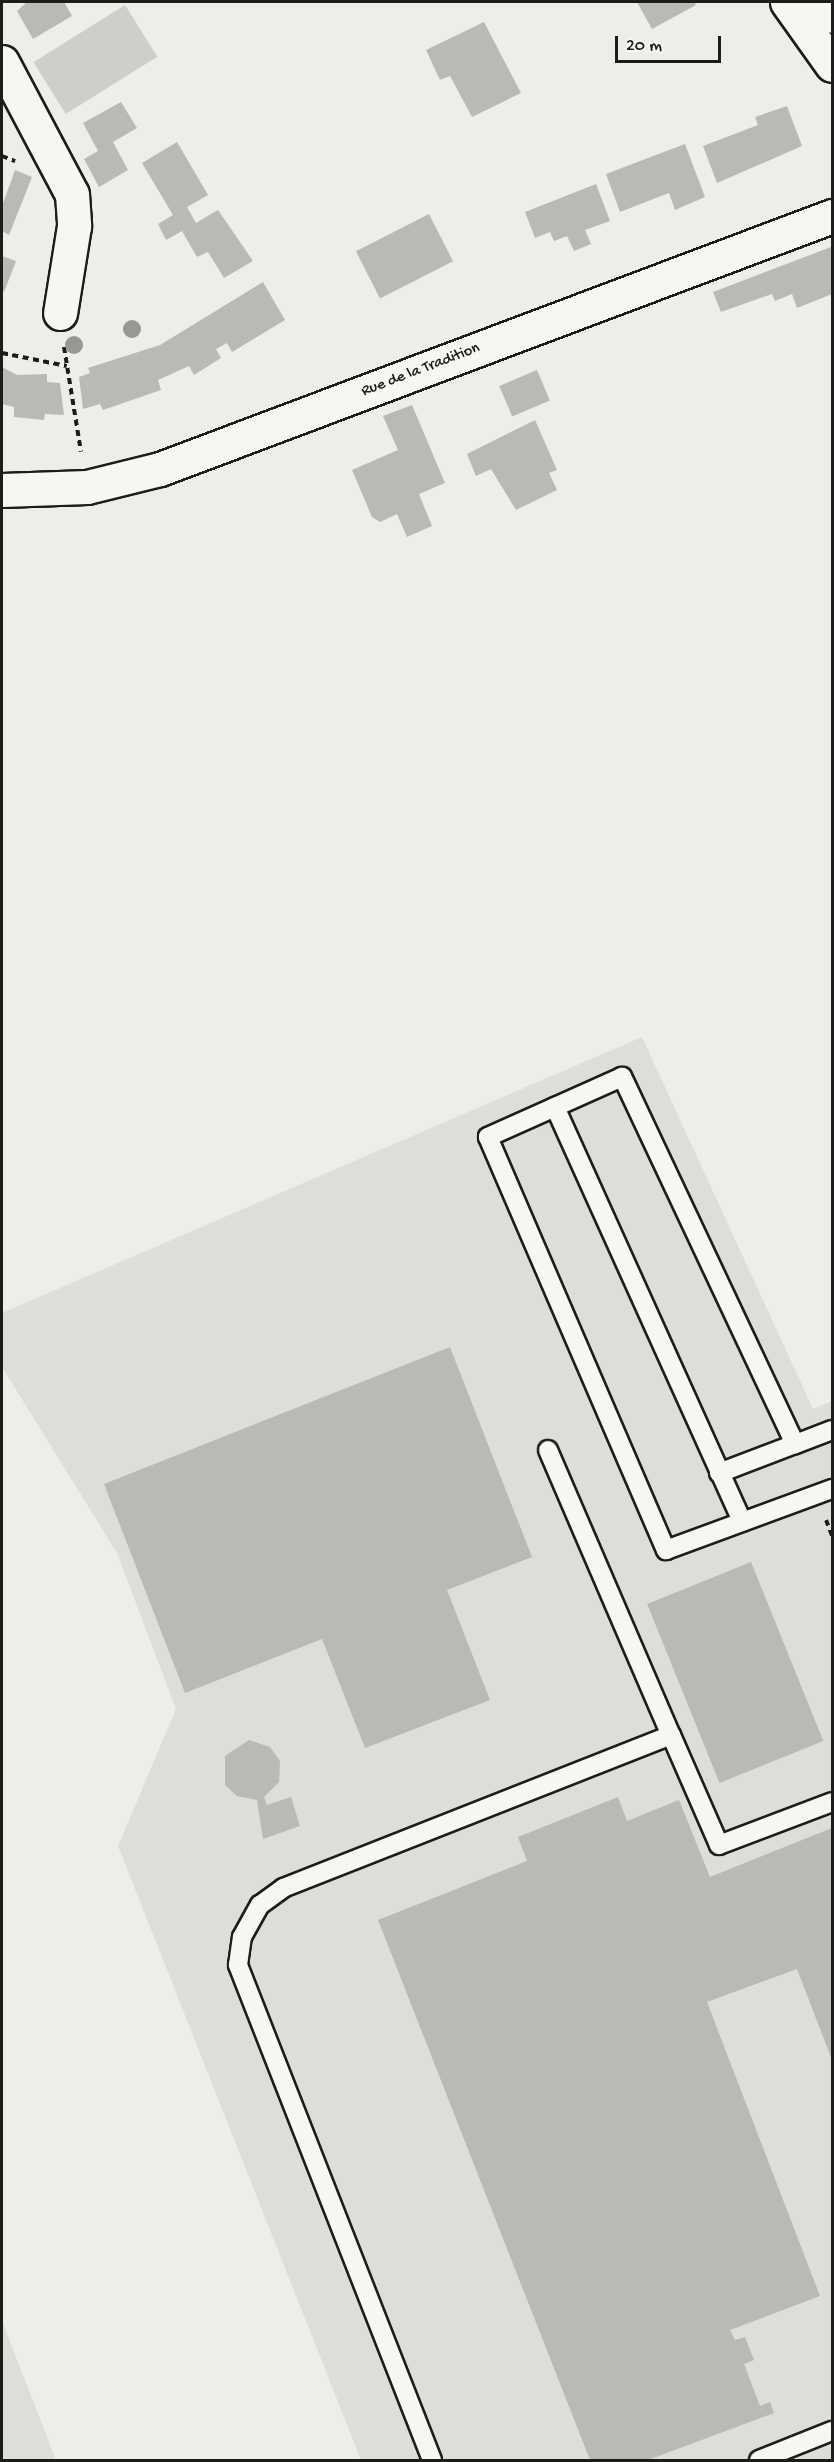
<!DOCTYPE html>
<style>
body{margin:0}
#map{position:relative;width:834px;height:2462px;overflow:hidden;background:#edede9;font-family:"Gochi Hand",sans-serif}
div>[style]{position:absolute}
.built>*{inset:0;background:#ddddda}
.green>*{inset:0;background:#cececb;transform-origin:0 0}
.building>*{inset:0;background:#b9b9b6;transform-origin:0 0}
.path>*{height:4px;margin-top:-2px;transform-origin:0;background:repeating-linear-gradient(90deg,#1c1c1c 0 6px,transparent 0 10.5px)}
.roads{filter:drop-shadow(2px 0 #1c1c1c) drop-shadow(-2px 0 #1c1c1c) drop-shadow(0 2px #1c1c1c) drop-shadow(0 -2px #1c1c1c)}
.lane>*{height:18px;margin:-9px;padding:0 9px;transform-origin:9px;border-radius:9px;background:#f6f6f2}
.street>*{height:33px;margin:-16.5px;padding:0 16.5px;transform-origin:16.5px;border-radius:16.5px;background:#f6f6f2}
.secondary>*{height:33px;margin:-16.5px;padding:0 16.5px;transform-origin:16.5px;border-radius:16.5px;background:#f6f6f2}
.primary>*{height:33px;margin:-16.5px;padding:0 16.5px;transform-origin:16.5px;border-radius:16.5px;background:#f6f6f2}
.trees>*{width:18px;height:18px;margin:-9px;border-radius:50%;background:#979795}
span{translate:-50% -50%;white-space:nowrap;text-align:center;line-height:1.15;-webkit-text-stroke:4.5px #f6f6f2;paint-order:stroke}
.street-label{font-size:16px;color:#1c1c1c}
.frame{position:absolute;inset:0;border:3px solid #1c1c1c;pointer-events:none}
.scale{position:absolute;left:615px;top:36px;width:106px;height:27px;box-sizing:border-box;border:3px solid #1c1c1c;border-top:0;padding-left:8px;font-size:18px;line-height:21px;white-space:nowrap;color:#1c1c1c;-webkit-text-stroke:4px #f6f6f2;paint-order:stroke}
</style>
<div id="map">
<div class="built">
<div style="clip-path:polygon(642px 1037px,813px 1409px,832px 1401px,832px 2460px,361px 2460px,118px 1846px,176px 1709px,117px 1553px,2px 1367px,2px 1313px)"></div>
<div style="clip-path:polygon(2px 2321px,56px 2460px,2px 2460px)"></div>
</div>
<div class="green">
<div style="left:125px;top:5px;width:61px;height:108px;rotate:58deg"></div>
</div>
<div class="building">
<div style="clip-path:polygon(27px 2px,64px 2px,72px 16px,33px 39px,17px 11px)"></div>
<div style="clip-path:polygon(637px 2px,694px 2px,696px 5px,652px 29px)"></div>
<div style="clip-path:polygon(484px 22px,521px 93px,472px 117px,450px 76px,440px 80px,426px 50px)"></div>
<div style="clip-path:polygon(121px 102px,137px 128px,113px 142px,128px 170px,99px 187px,84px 159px,98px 151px,83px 123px)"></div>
<div style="clip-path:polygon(787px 106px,802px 146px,717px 183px,703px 146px,758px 125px,755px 117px)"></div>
<div style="clip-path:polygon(177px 142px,208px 195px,187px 207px,196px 223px,218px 210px,253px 261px,224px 278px,208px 252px,197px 257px,182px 231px,166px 240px,158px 224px,173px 215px,142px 163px)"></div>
<div style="clip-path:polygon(685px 144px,705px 197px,675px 210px,669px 193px,620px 212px,606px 174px)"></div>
<div style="clip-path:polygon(15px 170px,32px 177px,9px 235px,2px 231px,2px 206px)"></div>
<div style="clip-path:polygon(596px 184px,610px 221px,585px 230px,591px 244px,574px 251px,567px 236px,554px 241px,550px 232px,535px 238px,525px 212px)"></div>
<div style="left:429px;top:214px;width:53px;height:82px;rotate:63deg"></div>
<div style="clip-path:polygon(831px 247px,832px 294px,797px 308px,792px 294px,775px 301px,772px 294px,721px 312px,713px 292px)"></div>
<div style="clip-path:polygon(2px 256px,16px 261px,4px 292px,2px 291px)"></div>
<div style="clip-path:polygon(263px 282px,285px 320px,232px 352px,227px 343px,216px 349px,221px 358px,194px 375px,189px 366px,158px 380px,161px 390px,103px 410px,100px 404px,83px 409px,79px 377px,90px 373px,88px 368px,160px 345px)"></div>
<div style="clip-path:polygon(2px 367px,17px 375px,47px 374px,47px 382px,60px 383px,64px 415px,45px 414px,44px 420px,14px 417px,14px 407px,2px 404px)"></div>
<div style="left:537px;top:370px;width:33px;height:41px;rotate:67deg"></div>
<div style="clip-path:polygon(412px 405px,445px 483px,419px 494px,432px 526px,407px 537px,397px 514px,380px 522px,372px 517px,352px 470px,398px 450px,383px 416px)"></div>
<div style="clip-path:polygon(535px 420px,557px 470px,549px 473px,557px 490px,516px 510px,491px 469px,476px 476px,467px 454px)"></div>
<div style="clip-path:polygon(450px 1347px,532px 1557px,447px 1590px,490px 1700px,365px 1748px,322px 1639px,185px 1693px,104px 1484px)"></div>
<div style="left:751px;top:1562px;width:193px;height:112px;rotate:68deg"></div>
<div style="clip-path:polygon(249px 1740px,270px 1747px,280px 1761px,279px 1782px,264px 1797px,267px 1805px,291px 1797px,300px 1826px,263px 1839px,257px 1800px,237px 1796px,225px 1785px,225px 1756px)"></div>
<div style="clip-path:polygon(618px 1797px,627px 1821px,679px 1800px,710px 1877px,832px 1828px,832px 2060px,797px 1969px,707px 2002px,820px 2296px,730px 2330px,735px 2340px,745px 2337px,754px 2360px,744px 2364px,760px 2406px,770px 2402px,774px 2413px,648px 2460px,590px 2460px,378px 1920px,527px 1861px,518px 1837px)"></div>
</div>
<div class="path">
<div style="left:2px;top:156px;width:14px;rotate:21deg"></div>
<div style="left:64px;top:347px;width:106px;rotate:80.8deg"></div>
<div style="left:2px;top:353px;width:66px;rotate:11.3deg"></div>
<div style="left:826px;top:1520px;width:17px;rotate:69deg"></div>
</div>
<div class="roads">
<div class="lane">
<div style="left:555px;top:1107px;width:455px;rotate:65.7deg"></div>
<div style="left:832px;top:1430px;width:40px;rotate:159deg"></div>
<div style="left:795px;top:1444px;width:406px;rotate:-115.2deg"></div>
<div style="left:622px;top:1077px;width:147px;rotate:155.9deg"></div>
<div style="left:488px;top:1137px;width:450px;rotate:66.7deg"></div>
<div style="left:666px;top:1550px;width:177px;rotate:-20.2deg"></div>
<div style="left:548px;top:1450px;width:310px;rotate:66.7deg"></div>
<div style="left:719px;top:1473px;width:81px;rotate:-20.9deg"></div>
<div style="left:432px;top:2460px;width:532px;rotate:-111.4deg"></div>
<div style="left:238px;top:1965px;width:28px;rotate:-82deg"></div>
<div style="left:242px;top:1937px;width:37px;rotate:-61deg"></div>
<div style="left:260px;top:1905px;width:29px;rotate:-36deg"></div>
<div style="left:283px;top:1888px;width:417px;rotate:-21.5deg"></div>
<div style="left:671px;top:1735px;width:120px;rotate:66.4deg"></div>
<div style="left:719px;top:1845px;width:121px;rotate:-20.8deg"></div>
<div style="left:759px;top:2460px;width:79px;rotate:-21.7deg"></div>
</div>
<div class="street">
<div style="left:2px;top:62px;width:149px;rotate:62.1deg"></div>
<div style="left:72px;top:194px;width:32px;rotate:86deg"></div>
<div style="left:74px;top:226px;width:88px;rotate:99.1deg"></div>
</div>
<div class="secondary">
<div style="left:2px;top:490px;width:85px;rotate:-2deg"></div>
<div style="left:87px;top:487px;width:75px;rotate:-13.9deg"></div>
<div style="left:160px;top:469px;width:718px;rotate:-20.63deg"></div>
</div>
<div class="primary">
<div style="left:787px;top:2px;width:77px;rotate:54.5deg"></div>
<div style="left:822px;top:2px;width:17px;rotate:54deg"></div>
</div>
</div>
<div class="trees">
<div style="left:132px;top:329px"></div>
<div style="left:74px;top:345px"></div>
</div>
<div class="street-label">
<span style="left:421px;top:371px;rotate:-21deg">Rue de la Tradition</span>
</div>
<div class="frame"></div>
<div class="scale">20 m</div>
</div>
